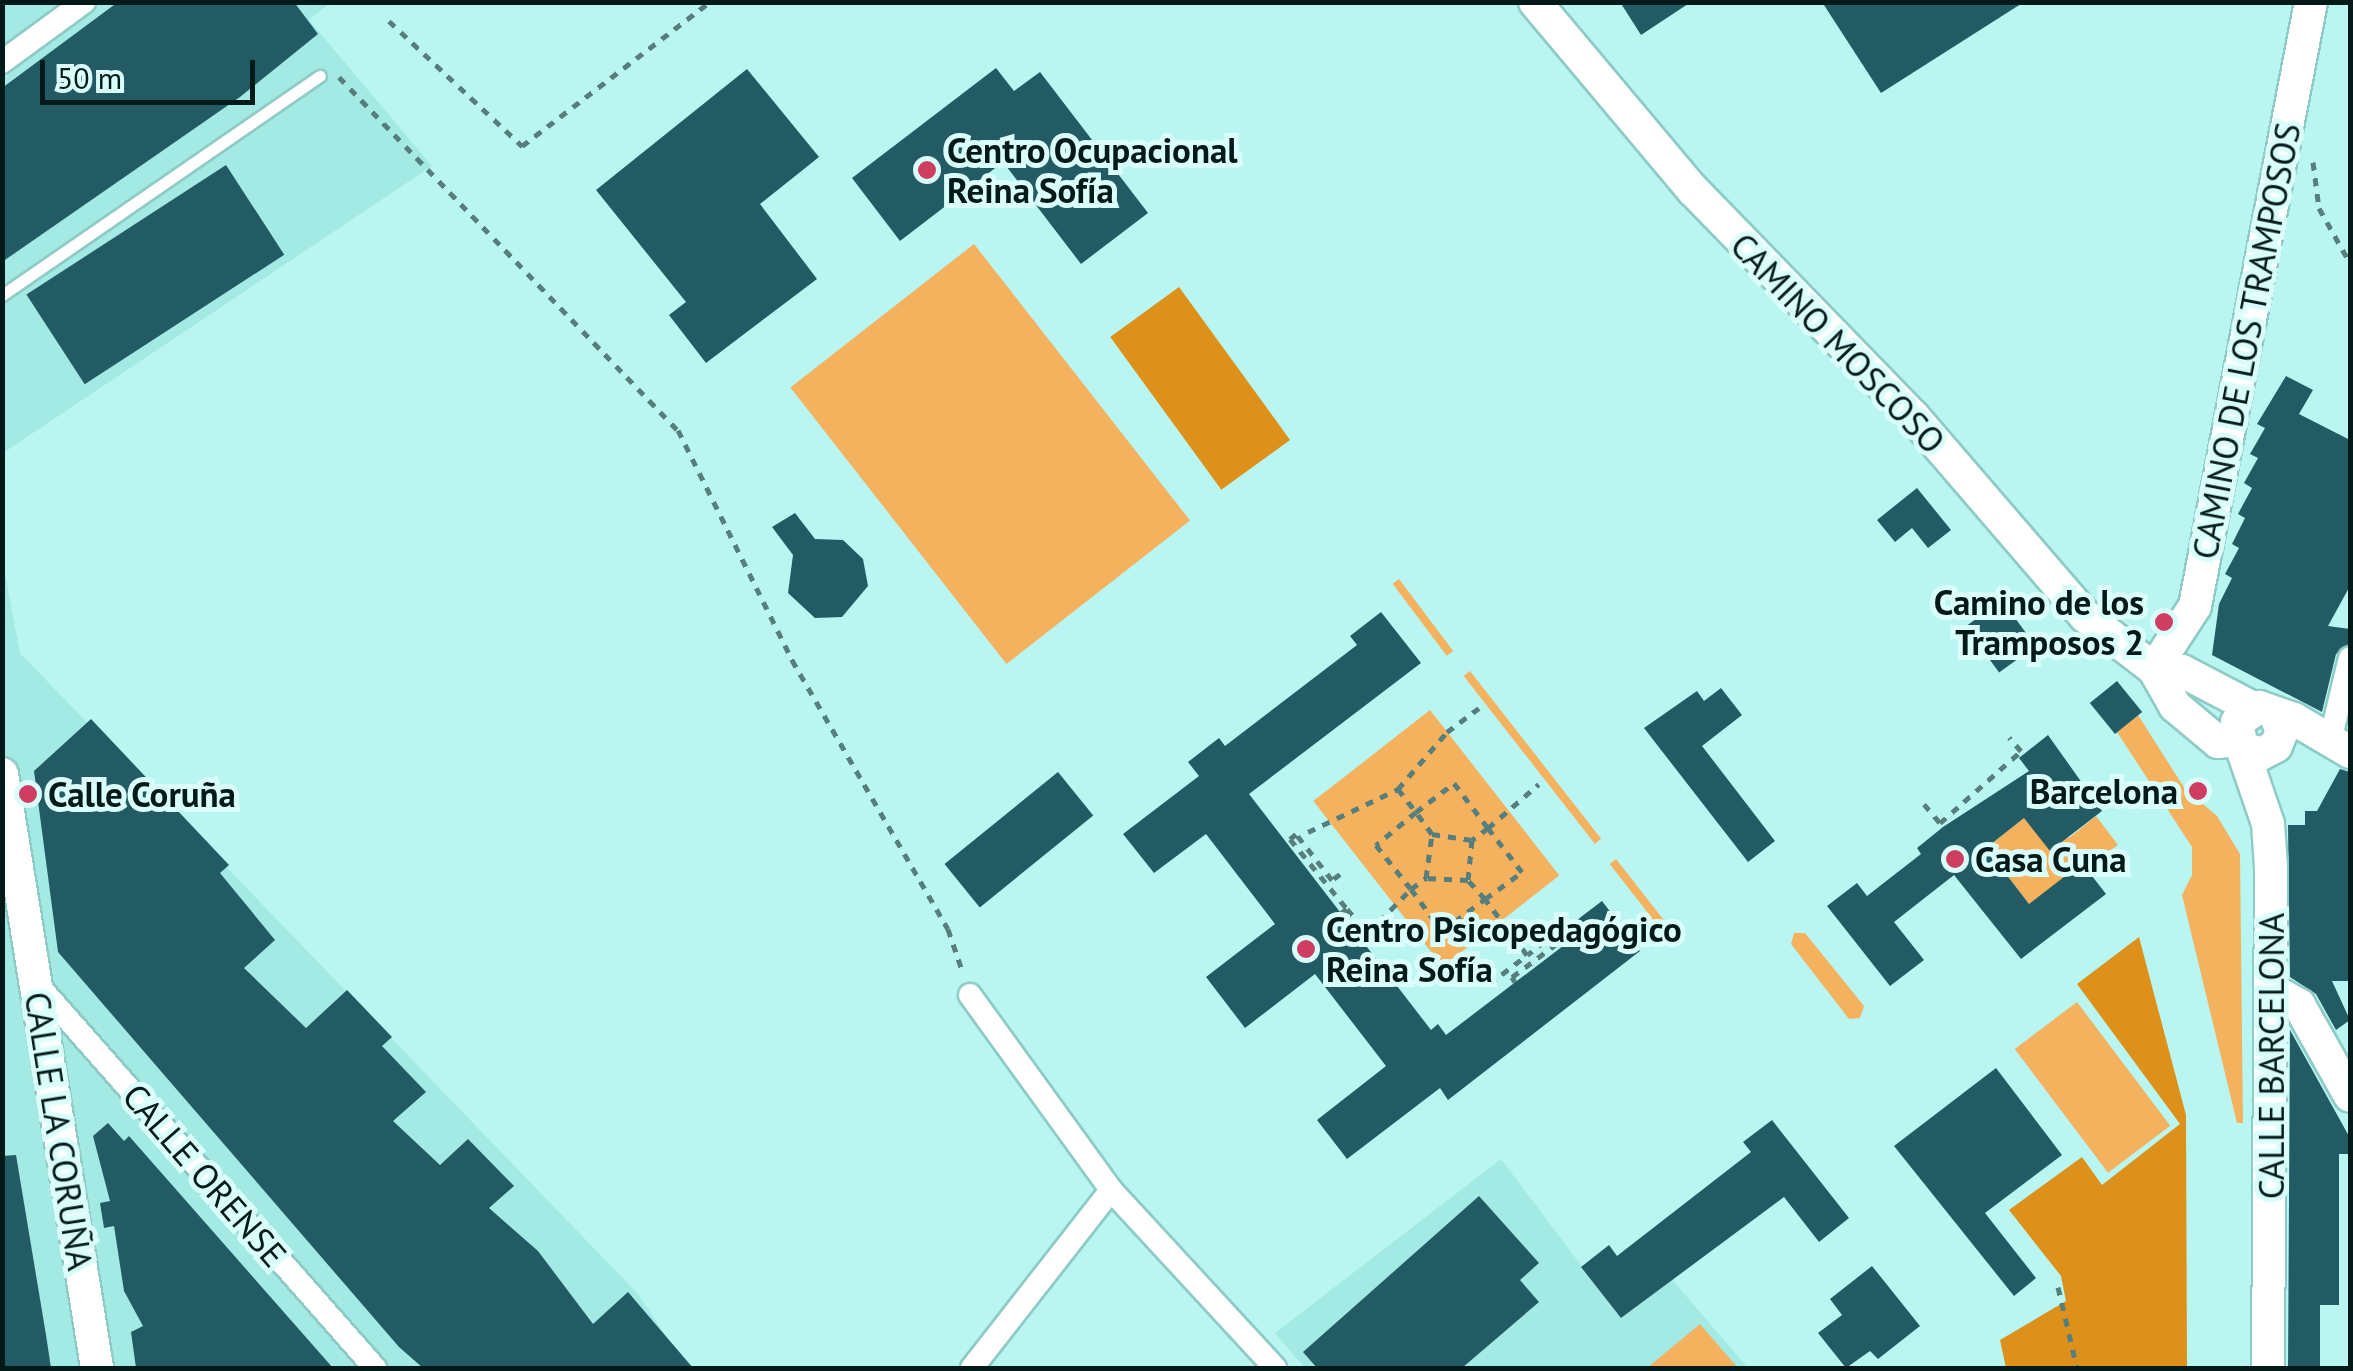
<!DOCTYPE html>
<meta charset="utf-8">
<style>
body{margin:0}
#map{position:relative;width:2353px;height:1371px;overflow:hidden;background:#b9f6f2;font-family:"PT Sans",sans-serif}
div>[style]{position:absolute}
.built>*{inset:0;background:#a3eae5}
.green>*{inset:0;background:#f4b15e;transform-origin:0 0}
.forest>*{inset:0;background:#de911a;transform-origin:0 0}
.building>*{inset:0;background:#235b65;transform-origin:0 0}
.path>*{height:5px;margin-top:-2.5px;transform-origin:0;background:repeating-linear-gradient(90deg,#567e7c 0 8px,transparent 0 16px)}
.roads{filter:drop-shadow(2px 0 #8fcbc6) drop-shadow(-2px 0 #8fcbc6) drop-shadow(0 2px #8fcbc6) drop-shadow(0 -2px #8fcbc6)}
.lane>*{height:11px;margin:-5.5px;padding:0 5.5px;transform-origin:5.5px;border-radius:5.5px;background:#fff}
.street>*{height:22px;margin:-11px;padding:0 11px;transform-origin:11px;border-radius:11px;background:#fff}
.secondary>*{height:32px;margin:-16px;padding:0 16px;transform-origin:16px;border-radius:16px;background:#fff}
.dots>*{width:28px;height:28px;translate:-50% -50%;box-sizing:border-box;border:5px solid #dafefb;border-radius:50%}
span{translate:-50% -50%;white-space:nowrap;text-align:center;line-height:1.15;-webkit-text-stroke:10px #dafefb;paint-order:stroke}
.poi-label{font-size:35px;color:#031a19;font-weight:700}
.left{translate:0 -50%;text-align:left}
.right{translate:-100% -50%;text-align:right}
.street-label{font-size:35px;color:#031a19}
.frame{position:absolute;inset:0;border:5px solid #031a19;pointer-events:none}
.scale{position:absolute;left:40px;top:60px;width:215px;height:45px;box-sizing:border-box;border:5px solid #031a19;border-top:0;padding-left:12px;font-size:30px;line-height:35px;white-space:nowrap;color:#031a19;-webkit-text-stroke:8px #dafefb;paint-order:stroke}
</style>
<div id="map">
<div class="built">
<div style="clip-path:polygon(3px 3px,330px 3px,309px 20px,432px 166px,3px 453px)"></div>
<div style="clip-path:polygon(2px 558px,20px 653px,638px 1294px,687px 1368px,3px 1368px)"></div>
<div style="clip-path:polygon(1501px 1159px,1621px 1318px,1651px 1295px,1663px 1269px,1748px 1368px,1305px 1368px,1275px 1333px)"></div>
</div>
<div class="green">
<div style="left:974px;top:244px;width:351px;height:233px;rotate:52deg"></div>
<div style="left:1399px;top:579px;width:90px;height:8px;rotate:53deg"></div>
<div style="left:1470px;top:671px;width:213px;height:8px;rotate:52deg"></div>
<div style="left:1430px;top:710px;width:210px;height:148px;rotate:52deg"></div>
<div style="clip-path:polygon(2138px 715px,2185px 789px,2217px 816px,2240px 854px,2243px 1123px,2237px 1123px,2182px 895px,2192px 875px,2192px 847px,2117px 732px)"></div>
<div style="clip-path:polygon(2096px 816px,2118px 845px,2029px 904px,1986px 848px,2024px 818px,2069px 838px)"></div>
<div style="left:1616px;top:859px;width:88px;height:8px;rotate:52deg"></div>
<div style="clip-path:polygon(1794px 933px,1805px 933px,1864px 1006px,1860px 1018px,1849px 1019px,1791px 944px)"></div>
<div style="left:2077px;top:1002px;width:155px;height:78px;rotate:53deg"></div>
<div style="clip-path:polygon(1700px 1324px,1738px 1368px,1647px 1368px)"></div>
</div>
<div class="forest">
<div style="left:1179px;top:287px;width:189px;height:85px;rotate:54deg"></div>
<div style="clip-path:polygon(2139px 937px,2186px 1115px,2187px 1368px,2006px 1368px,2000px 1340px,2066px 1301px,2061px 1276px,2009px 1210px,2082px 1157px,2102px 1185px,2180px 1124px,2077px 984px)"></div>
</div>
<div class="building">
<div style="clip-path:polygon(118px 2px,294px 2px,318px 34px,240px 97px,2px 262px,2px 88px)"></div>
<div style="clip-path:polygon(1620px 2px,1691px 2px,1641px 35px)"></div>
<div style="clip-path:polygon(1822px 2px,2024px 2px,1881px 93px)"></div>
<div style="clip-path:polygon(996px 68px,1014px 91px,1040px 72px,1148px 213px,1081px 264px,1003px 162px,900px 241px,852px 178px)"></div>
<div style="clip-path:polygon(747px 69px,819px 157px,760px 204px,817px 279px,706px 363px,669px 315px,686px 302px,596px 190px)"></div>
<div style="left:226px;top:165px;width:107px;height:238px;rotate:57deg"></div>
<div style="clip-path:polygon(2286px 376px,2313px 390px,2299px 414px,2350px 440px,2350px 586px,2328px 626px,2350px 629px,2350px 643px,2336px 654px,2322px 712px,2212px 655px,2219px 604px,2232px 578px,2225px 574px,2239px 548px,2232px 544px,2245px 518px,2238px 514px,2252px 488px,2244px 483px,2258px 458px,2250px 454px,2265px 428px,2257px 424px)"></div>
<div style="clip-path:polygon(1917px 488px,1951px 530px,1928px 548px,1912px 528px,1895px 542px,1877px 520px)"></div>
<div style="clip-path:polygon(795px 513px,815px 539px,843px 540px,863px 559px,868px 586px,842px 617px,815px 618px,788px 593px,793px 555px,772px 527px)"></div>
<div style="left:2002px;top:600px;width:57px;height:45px;rotate:54deg"></div>
<div style="clip-path:polygon(1381px 612px,1421px 663px,1249px 794px,1431px 1030px,1438px 1024px,1446px 1035px,1580px 933px,1573px 923px,1602px 901px,1640px 951px,1448px 1100px,1440px 1088px,1347px 1159px,1317px 1120px,1386px 1066px,1315px 974px,1245px 1028px,1206px 977px,1275px 924px,1206px 834px,1154px 873px,1123px 834px,1199px 776px,1188px 762px,1219px 738px,1225px 746px,1357px 645px,1350px 636px)"></div>
<div style="left:2117px;top:681px;width:40px;height:35px;rotate:51deg"></div>
<div style="clip-path:polygon(1721px 688px,1742px 715px,1702px 746px,1775px 841px,1748px 862px,1644px 728px,1697px 691px,1704px 701px)"></div>
<div style="clip-path:polygon(91px 719px,229px 865px,220px 873px,275px 940px,244px 968px,306px 1028px,347px 990px,392px 1037px,382px 1046px,426px 1092px,393px 1121px,440px 1165px,468px 1139px,514px 1186px,489px 1208px,538px 1251px,593px 1324px,628px 1292px,693px 1368px,423px 1368px,399px 1347px,58px 952px,34px 771px)"></div>
<div style="clip-path:polygon(2048px 735px,2102px 811px,2050px 851px,2024px 818px,1986px 848px,2029px 904px,2082px 863px,2106px 894px,2021px 959px,1954px 875px,1894px 922px,1924px 960px,1890px 986px,1827px 906px,1857px 883px,1867px 896px,1921px 854px,1917px 848px,1943px 827px,2029px 771px,2019px 758px)"></div>
<div style="clip-path:polygon(2340px 769px,2350px 772px,2350px 981px,2332px 981px,2350px 1020px,2336px 1030px,2316px 994px,2290px 977px,2288px 825px,2305px 825px,2305px 811px,2317px 811px)"></div>
<div style="left:1058px;top:772px;width:56px;height:146px;rotate:51deg"></div>
<div style="clip-path:polygon(2290px 1030px,2350px 1138px,2350px 1154px,2339px 1154px,2339px 1305px,2320px 1305px,2320px 1368px,2288px 1368px)"></div>
<div style="clip-path:polygon(1996px 1068px,2062px 1155px,1985px 1213px,2036px 1278px,2014px 1296px,1894px 1146px)"></div>
<div style="clip-path:polygon(1772px 1120px,1849px 1218px,1819px 1242px,1784px 1197px,1621px 1318px,1581px 1267px,1609px 1245px,1617px 1256px,1751px 1152px,1743px 1142px)"></div>
<div style="clip-path:polygon(108px 1123px,124px 1141px,129px 1136px,333px 1368px,136px 1368px,131px 1332px,143px 1326px,124px 1291px,114px 1226px,104px 1228px,100px 1203px,110px 1201px,93px 1136px)"></div>
<div style="clip-path:polygon(16px 1155px,46px 1335px,51px 1368px,2px 1368px,2px 1156px)"></div>
<div style="clip-path:polygon(1479px 1196px,1539px 1263px,1520px 1280px,1539px 1302px,1462px 1368px,1317px 1368px,1303px 1352px)"></div>
<div style="clip-path:polygon(1872px 1266px,1920px 1326px,1878px 1359px,1870px 1351px,1846px 1368px,1818px 1333px,1842px 1315px,1830px 1299px)"></div>
</div>
<div class="path">
<div style="left:389px;top:21px;width:183px;rotate:43.2deg"></div>
<div style="left:522px;top:146px;width:237px;rotate:-37.5deg"></div>
<div style="left:339px;top:77px;width:489px;rotate:46.2deg"></div>
<div style="left:678px;top:430px;width:257px;rotate:63.6deg"></div>
<div style="left:792px;top:660px;width:311px;rotate:59.9deg"></div>
<div style="left:948px;top:929px;width:46px;rotate:71.2deg"></div>
<div style="left:2313px;top:162px;width:46px;rotate:82.6deg"></div>
<div style="left:2319px;top:208px;width:63px;rotate:60.6deg"></div>
<div style="left:1398px;top:789px;width:29px;rotate:52deg"></div>
<div style="left:1416px;top:812px;width:52px;rotate:140.5deg"></div>
<div style="left:1376px;top:845px;width:56px;rotate:51.5deg"></div>
<div style="left:1411px;top:889px;width:19px;rotate:-36deg"></div>
<div style="left:1924px;top:804px;width:30px;rotate:50deg"></div>
<div style="left:1940px;top:823px;width:108px;rotate:-41.6deg"></div>
<div style="left:2021px;top:751px;width:18px;rotate:-131deg"></div>
<div style="left:1308px;top:832px;width:100px;rotate:-25.5deg"></div>
<div style="left:1398px;top:789px;width:75px;rotate:-49.3deg"></div>
<div style="left:1447px;top:732px;width:40px;rotate:-37deg"></div>
<div style="left:1432px;top:834px;width:27px;rotate:-126deg"></div>
<div style="left:1416px;top:812px;width:48px;rotate:-37.3deg"></div>
<div style="left:1454px;top:783px;width:56px;rotate:52.9deg"></div>
<div style="left:1488px;top:828px;width:20px;rotate:143deg"></div>
<div style="left:1472px;top:840px;width:40px;rotate:95.7deg"></div>
<div style="left:1468px;top:880px;width:42px;rotate:-177.3deg"></div>
<div style="left:1426px;top:878px;width:44px;rotate:-82.2deg"></div>
<div style="left:1432px;top:834px;width:40px;rotate:8.5deg"></div>
<div style="left:1340px;top:874px;width:10px;rotate:143deg"></div>
<div style="left:1332px;top:880px;width:58px;rotate:-128deg"></div>
<div style="left:1296px;top:834px;width:8px;rotate:140deg"></div>
<div style="left:1290px;top:839px;width:90px;rotate:50.8deg"></div>
<div style="left:1341px;top:913px;width:7px;rotate:-34deg"></div>
<div style="left:1347px;top:909px;width:32px;rotate:49deg"></div>
<div style="left:1368px;top:933px;width:62px;rotate:-45.7deg"></div>
<div style="left:1411px;top:889px;width:52px;rotate:53.6deg"></div>
<div style="left:1442px;top:931px;width:54px;rotate:-36.7deg"></div>
<div style="left:1485px;top:899px;width:25px;rotate:-132deg"></div>
<div style="left:1472px;top:965px;width:25px;rotate:48deg"></div>
<div style="left:1489px;top:984px;width:48px;rotate:-37.3deg"></div>
<div style="left:1515px;top:982px;width:6px;rotate:-121deg"></div>
<div style="left:1512px;top:977px;width:64px;rotate:-36.7deg"></div>
<div style="left:1563px;top:939px;width:10px;rotate:-127deg"></div>
<div style="left:1557px;top:931px;width:38px;rotate:141deg"></div>
<div style="left:1527px;top:955px;width:70px;rotate:-126.9deg"></div>
<div style="left:1485px;top:899px;width:46px;rotate:-36.1deg"></div>
<div style="left:1522px;top:872px;width:56px;rotate:-127.7deg"></div>
<div style="left:1488px;top:828px;width:67px;rotate:-40.8deg"></div>
<div style="left:2058px;top:1287px;width:83px;rotate:76.8deg"></div>
</div>
<div class="roads">
<div class="lane">
<div style="left:2px;top:295px;width:386px;rotate:-34.6deg"></div>
</div>
<div class="street">
<div style="left:2px;top:62px;width:102px;rotate:-36.2deg"></div>
<div style="left:2330px;top:741px;width:85px;rotate:-76.5deg"></div>
<div style="left:37px;top:984px;width:512px;rotate:48.65deg"></div>
<div style="left:970px;top:995px;width:241px;rotate:54.1deg"></div>
<div style="left:1111px;top:1190px;width:242px;rotate:47.3deg"></div>
<div style="left:972px;top:1368px;width:226px;rotate:-52deg"></div>
</div>
<div class="secondary">
<div style="left:1535px;top:2px;width:246px;rotate:50deg"></div>
<div style="left:1693px;top:190px;width:315px;rotate:45.8deg"></div>
<div style="left:1913px;top:416px;width:264px;rotate:49.3deg"></div>
<div style="left:2085px;top:616px;width:87px;rotate:37.5deg"></div>
<div style="left:2154px;top:669px;width:43px;rotate:60.4deg"></div>
<div style="left:2175px;top:706px;width:56px;rotate:39.9deg"></div>
<div style="left:2218px;top:742px;width:18px;rotate:-6deg"></div>
<div style="left:2154px;top:669px;width:75px;rotate:-56.9deg"></div>
<div style="left:2195px;top:606px;width:615px;rotate:-79.13deg"></div>
<div style="left:2154px;top:669px;width:28px;rotate:4deg"></div>
<div style="left:2182px;top:671px;width:80px;rotate:27.5deg"></div>
<div style="left:2275px;top:714px;width:18px;rotate:68deg"></div>
<div style="left:2282px;top:731px;width:16px;rotate:112deg"></div>
<div style="left:2276px;top:746px;width:17px;rotate:152deg"></div>
<div style="left:2261px;top:754px;width:20px;rotate:-162deg"></div>
<div style="left:2242px;top:748px;width:26px;rotate:-101deg"></div>
<div style="left:2237px;top:722px;width:27px;rotate:-34deg"></div>
<div style="left:2259px;top:707px;width:37px;rotate:19deg"></div>
<div style="left:2294px;top:719px;width:65px;rotate:30.5deg"></div>
<div style="left:2242px;top:748px;width:80px;rotate:71.1deg"></div>
<div style="left:2268px;top:824px;width:43px;rotate:86deg"></div>
<div style="left:2271px;top:867px;width:501px;rotate:90.34deg"></div>
<div style="left:2px;top:774px;width:602px;rotate:80.91deg"></div>
<div style="left:2272px;top:990px;width:31px;rotate:29deg"></div>
<div style="left:2299px;top:1005px;width:104px;rotate:60.7deg"></div>
</div>
</div>
<div class="dots">
<div style="left:927px;top:170px;background:#ce3e61"></div>
<div style="left:2164px;top:622px;background:#ce3e61"></div>
<div style="left:2198px;top:791px;background:#ce3e61"></div>
<div style="left:28px;top:794px;background:#ce3e61"></div>
<div style="left:1955px;top:859px;background:#ce3e61"></div>
<div style="left:1306px;top:949px;background:#ce3e61"></div>
</div>
<div class="poi-label">
<span class="left" style="left:947px;top:170px">Centro Ocupacional<br>Reina Sofía</span>
<span class="right" style="left:2144px;top:622px">Camino de los<br>Tramposos 2</span>
<span class="right" style="left:2178px;top:791px">Barcelona</span>
<span class="left" style="left:48px;top:794px">Calle Coruña</span>
<span class="left" style="left:1975px;top:859px">Casa Cuna</span>
<span class="left" style="left:1326px;top:949px">Centro Psicopedagógico<br>Reina Sofía</span>
</div>
<div class="street-label">
<span style="left:2246px;top:341px;rotate:-79deg">CAMINO DE LOS TRAMPOSOS</span>
<span style="left:1838px;top:343px;rotate:46deg">CAMINO MOSCOSO</span>
<span style="left:2271px;top:1056px;rotate:-90deg">CALLE BARCELONA</span>
<span style="left:59px;top:1131px;rotate:81deg">CALLE LA CORUÑA</span>
<span style="left:205px;top:1175px;rotate:49deg">CALLE ORENSE</span>
</div>
<div class="frame"></div>
<div class="scale">50 m</div>
</div>
